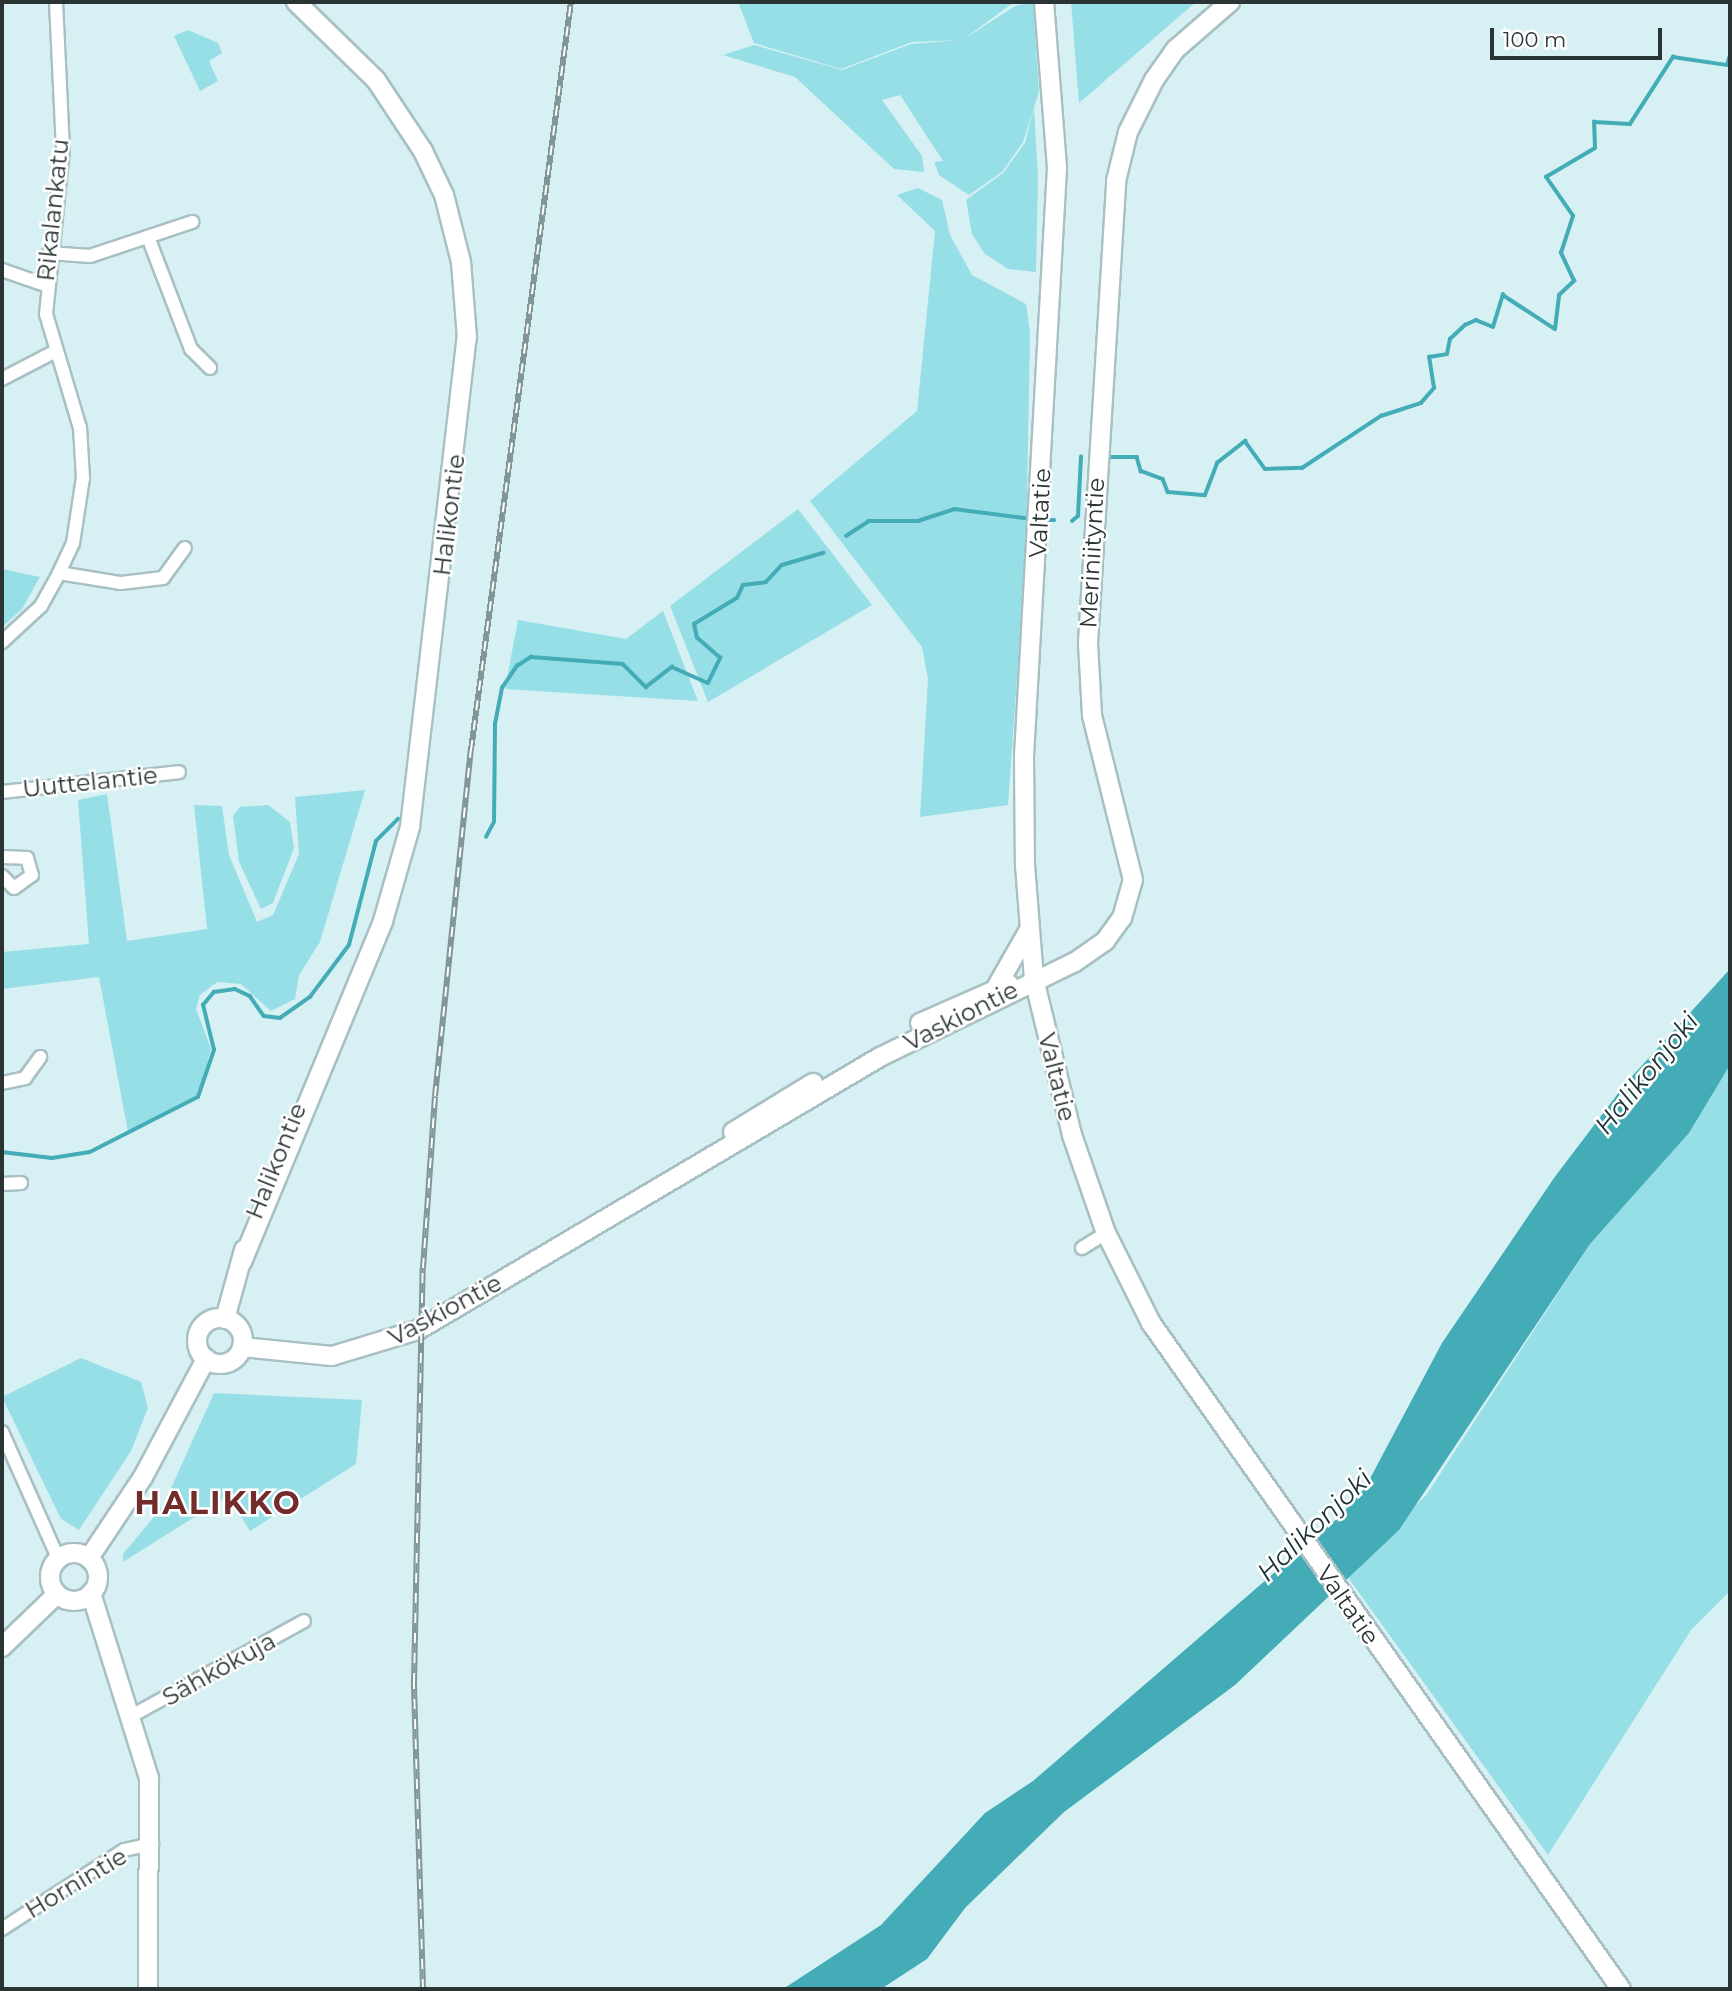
<!DOCTYPE html>
<meta charset="utf-8">
<style>
body{margin:0}
#map{position:relative;width:1732px;height:1991px;overflow:hidden;background:#d6f0f3;font-family:Montserrat,sans-serif}
div>[style]{position:absolute}
.green>*{inset:0;background:#97dfe6}
.water>*{inset:0;background:#43acb6}
.stream>*{height:3.5px;margin:-1.75px;padding:0 1.75px;transform-origin:1.75px;border-radius:1.75px;background:#43acb6}
.roads{filter:drop-shadow(2px 0 #a8c0c3) drop-shadow(-2px 0 #a8c0c3) drop-shadow(0 2px #a8c0c3) drop-shadow(0 -2px #a8c0c3)}
.street>*{height:12px;margin:-6px;padding:0 6px;transform-origin:6px;border-radius:6px;background:#fff}
.secondary>*{height:18px;margin:-9px;padding:0 9px;transform-origin:9px;border-radius:9px;background:#fff}
.secondary>.ring{margin:-9px;padding:0;box-sizing:content-box;background:none;border:18px solid #fff;border-radius:50%}
.rail>*{height:6px;margin-top:-3px;transform-origin:0;background:repeating-linear-gradient(90deg,#fff 0 10px,#829597 0 20px);box-sizing:border-box;border-block:2px solid #829597}
span{translate:-50% -50%;white-space:nowrap;text-align:center;line-height:1.15;-webkit-text-stroke:5px #fff;paint-order:stroke}
.street-label{font-size:24px;color:#2a3435}
.water-label{font-size:26px;color:#1d3437;font-style:italic}
.district-label{font-size:32px;color:#722c2b;font-weight:700;letter-spacing:2px}
.frame{position:absolute;inset:0;border:4px solid #2a3435;pointer-events:none}
.scale{position:absolute;left:1490px;top:28px;width:172px;height:32px;box-sizing:border-box;border:4px solid #2a3435;border-top:0;padding-left:9px;font-size:21px;line-height:24px;white-space:nowrap;color:#2a3435;-webkit-text-stroke:5px #fff;paint-order:stroke}
</style>
<div id="map">
<div class="green">
<div style="clip-path:polygon(738px 2px,1014px 2px,964px 39px,1015px 6px,1033px 2px,1039px 92px,1023px 142px,1002px 172px,969px 195px,939px 175px,934px 162px,943px 161px,900px 95px,882px 100px,922px 156px,924px 172px,894px 169px,795px 77px,723px 55px,754px 45px,842px 70px,911px 44px,960px 40px,912px 42px,841px 69px,754px 43px)"></div>
<div style="clip-path:polygon(1071px 2px,1196px 2px,1079px 103px)"></div>
<div style="clip-path:polygon(188px 30px,218px 43px,222px 53px,209px 61px,218px 81px,200px 91px,174px 36px)"></div>
<div style="clip-path:polygon(1034px 107px,1038px 178px,1036px 272px,1008px 269px,984px 253px,972px 234px,966px 200px,1003px 173px,1025px 143px)"></div>
<div style="clip-path:polygon(918px 188px,942px 200px,950px 235px,972px 275px,1026px 304px,1030px 333px,1026px 551px,1008px 805px,920px 817px,928px 679px,922px 647px,810px 501px,917px 411px,935px 231px,897px 195px)"></div>
<div style="clip-path:polygon(798px 509px,872px 605px,708px 702px,670px 606px)"></div>
<div style="clip-path:polygon(2px 569px,40px 577px,22px 609px,2px 627px)"></div>
<div style="clip-path:polygon(663px 611px,698px 701px,505px 689px,518px 620px,626px 639px)"></div>
<div style="clip-path:polygon(365px 790px,320px 942px,299px 975px,295px 999px,271px 1011px,241px 984px,217px 982px,200px 995px,196px 1009px,211px 1049px,199px 1094px,128px 1132px,99px 977px,2px 989px,2px 952px,89px 944px,78px 800px,107px 794px,127px 941px,207px 929px,194px 805px,222px 806px,229px 855px,257px 922px,273px 915px,299px 854px,295px 797px)"></div>
<div style="clip-path:polygon(268px 805px,290px 822px,294px 848px,273px 903px,261px 909px,239px 862px,233px 816px,240px 807px)"></div>
<div style="clip-path:polygon(1730px 1065px,1730px 1591px,1691px 1630px,1548px 1855px,1347px 1576px,1427px 1494px,1590px 1244px,1689px 1133px)"></div>
<div style="clip-path:polygon(81px 1358px,141px 1382px,148px 1408px,131px 1451px,79px 1530px,61px 1519px,2px 1397px)"></div>
<div style="clip-path:polygon(214px 1393px,362px 1400px,356px 1464px,250px 1531px,228px 1496px,123px 1562px,123px 1554px,163px 1506px)"></div>
</div>
<div class="water">
<div style="clip-path:polygon(1730px 969px,1730px 1065px,1689px 1133px,1590px 1244px,1399px 1530px,1235px 1685px,1064px 1812px,965px 1908px,927px 1959px,881px 1989px,783px 1989px,881px 1925px,985px 1813px,1033px 1781px,1339px 1517px,1365px 1488px,1442px 1343px,1554px 1178px,1626px 1083px)"></div>
</div>
<div class="stream">
<div style="left:1109px;top:457px;width:28px"></div>
<div style="left:1137px;top:457px;width:15px;rotate:74deg"></div>
<div style="left:1141px;top:471px;width:23px;rotate:20deg"></div>
<div style="left:1163px;top:479px;width:14px;rotate:69deg"></div>
<div style="left:1168px;top:492px;width:37px;rotate:5deg"></div>
<div style="left:1205px;top:495px;width:34px;rotate:-69deg"></div>
<div style="left:1217px;top:463px;width:36px;rotate:-38deg"></div>
<div style="left:1245px;top:441px;width:34px;rotate:54deg"></div>
<div style="left:1265px;top:469px;width:37px;rotate:-2deg"></div>
<div style="left:1302px;top:468px;width:95px;rotate:-33.4deg"></div>
<div style="left:1381px;top:416px;width:42px;rotate:-18deg"></div>
<div style="left:1421px;top:403px;width:20px;rotate:-49deg"></div>
<div style="left:1434px;top:388px;width:31px;rotate:-99deg"></div>
<div style="left:1429px;top:357px;width:18px;rotate:-9deg"></div>
<div style="left:1447px;top:354px;width:15px;rotate:-79deg"></div>
<div style="left:1450px;top:339px;width:21px;rotate:-43deg"></div>
<div style="left:1465px;top:325px;width:12px;rotate:-24deg"></div>
<div style="left:1476px;top:320px;width:18px;rotate:22deg"></div>
<div style="left:1493px;top:327px;width:34px;rotate:-73deg"></div>
<div style="left:1503px;top:295px;width:62px;rotate:33.2deg"></div>
<div style="left:1555px;top:329px;width:34px;rotate:-83deg"></div>
<div style="left:1559px;top:295px;width:21px;rotate:-43deg"></div>
<div style="left:1574px;top:281px;width:31px;rotate:-115deg"></div>
<div style="left:1561px;top:253px;width:39px;rotate:-72deg"></div>
<div style="left:1573px;top:216px;width:47px;rotate:-124.7deg"></div>
<div style="left:1546px;top:177px;width:57px;rotate:-30.6deg"></div>
<div style="left:1595px;top:148px;width:26px;rotate:-92deg"></div>
<div style="left:1594px;top:122px;width:36px;rotate:3deg"></div>
<div style="left:1630px;top:124px;width:80px;rotate:-57.3deg"></div>
<div style="left:1673px;top:57px;width:55px;rotate:8.4deg"></div>
<div style="left:1727px;top:65px;width:10px;rotate:-73deg"></div>
<div style="left:1046px;top:520px;width:8px"></div>
<div style="left:1072px;top:521px;width:8px;rotate:-40deg"></div>
<div style="left:1078px;top:516px;width:59px;rotate:-87.1deg"></div>
<div style="left:846px;top:536px;width:27px;rotate:-33deg"></div>
<div style="left:869px;top:521px;width:49px"></div>
<div style="left:918px;top:521px;width:38px;rotate:-18deg"></div>
<div style="left:954px;top:509px;width:71px;rotate:7.3deg"></div>
<div style="left:486px;top:837px;width:17px;rotate:-62deg"></div>
<div style="left:494px;top:822px;width:98px;rotate:-89.4deg"></div>
<div style="left:495px;top:724px;width:37px;rotate:-79deg"></div>
<div style="left:502px;top:688px;width:27px;rotate:-56deg"></div>
<div style="left:517px;top:666px;width:17px;rotate:-33deg"></div>
<div style="left:531px;top:657px;width:92px;rotate:4.4deg"></div>
<div style="left:623px;top:664px;width:33px;rotate:45deg"></div>
<div style="left:646px;top:687px;width:33px;rotate:-38deg"></div>
<div style="left:672px;top:667px;width:39px;rotate:24deg"></div>
<div style="left:708px;top:683px;width:28px;rotate:-64deg"></div>
<div style="left:720px;top:658px;width:30px;rotate:-139deg"></div>
<div style="left:697px;top:638px;width:14px;rotate:-102deg"></div>
<div style="left:694px;top:624px;width:50px;rotate:-31.2deg"></div>
<div style="left:737px;top:598px;width:14px;rotate:-65deg"></div>
<div style="left:743px;top:585px;width:23px;rotate:-7deg"></div>
<div style="left:766px;top:582px;width:23px;rotate:-47deg"></div>
<div style="left:782px;top:565px;width:43px;rotate:-16.3deg"></div>
<div style="left:2px;top:1152px;width:50px;rotate:6.8deg"></div>
<div style="left:52px;top:1158px;width:38px;rotate:-9deg"></div>
<div style="left:90px;top:1152px;width:121px;rotate:-27deg"></div>
<div style="left:198px;top:1097px;width:50px;rotate:-71.2deg"></div>
<div style="left:214px;top:1050px;width:46px;rotate:-103.7deg"></div>
<div style="left:203px;top:1005px;width:17px;rotate:-50deg"></div>
<div style="left:214px;top:992px;width:21px;rotate:-8deg"></div>
<div style="left:235px;top:989px;width:17px;rotate:25deg"></div>
<div style="left:250px;top:996px;width:24px;rotate:55deg"></div>
<div style="left:264px;top:1016px;width:16px;rotate:7deg"></div>
<div style="left:280px;top:1018px;width:37px;rotate:-35deg"></div>
<div style="left:310px;top:997px;width:65px;rotate:-53.1deg"></div>
<div style="left:349px;top:945px;width:107px;rotate:-75.4deg"></div>
<div style="left:376px;top:841px;width:31px;rotate:-45deg"></div>
</div>
<div class="roads">
<div class="street">
<div style="left:148px;top:237px;width:120px;rotate:69deg"></div>
<div style="left:191px;top:349px;width:27px;rotate:45deg"></div>
<div style="left:49px;top:253px;width:41px;rotate:4.2deg"></div>
<div style="left:90px;top:256px;width:108px;rotate:-18.4deg"></div>
<div style="left:2px;top:270px;width:46px;rotate:19.2deg"></div>
<div style="left:2px;top:379px;width:61px;rotate:-27.4deg"></div>
<div style="left:59px;top:573px;width:63px;rotate:9.2deg"></div>
<div style="left:121px;top:583px;width:42px;rotate:-6.8deg"></div>
<div style="left:163px;top:578px;width:37px;rotate:-54deg"></div>
<div style="left:2px;top:642px;width:53px;rotate:-42.7deg"></div>
<div style="left:41px;top:606px;width:38px;rotate:-61deg"></div>
<div style="left:59px;top:573px;width:33px;rotate:-65deg"></div>
<div style="left:73px;top:543px;width:66px;rotate:-81.3deg"></div>
<div style="left:83px;top:478px;width:50px;rotate:-93.4deg"></div>
<div style="left:80px;top:428px;width:119px;rotate:-106.6deg"></div>
<div style="left:46px;top:314px;width:165px;rotate:-84.1deg"></div>
<div style="left:63px;top:150px;width:148px;rotate:-92.7deg"></div>
<div style="left:2px;top:792px;width:178px;rotate:-6.4deg"></div>
<div style="left:2px;top:857px;width:25px;rotate:2deg"></div>
<div style="left:27px;top:858px;width:18px;rotate:74deg"></div>
<div style="left:32px;top:875px;width:22px;rotate:144deg"></div>
<div style="left:14px;top:888px;width:17px;rotate:-135deg"></div>
<div style="left:2px;top:1083px;width:24px;rotate:-12deg"></div>
<div style="left:25px;top:1078px;width:26px;rotate:-54deg"></div>
<div style="left:2px;top:1184px;width:19px;rotate:-3deg"></div>
<div style="left:1082px;top:1248px;width:28px;rotate:-32deg"></div>
<div style="left:2px;top:1432px;width:138px;rotate:66deg"></div>
<div style="left:133px;top:1715px;width:195px;rotate:-28.8deg"></div>
<div style="left:2px;top:1929px;width:145px;rotate:-32.9deg"></div>
<div style="left:124px;top:1850px;width:29px;rotate:-12deg"></div>
</div>
<div class="secondary">
<div style="left:1044px;top:2px;width:167px;rotate:85.5deg"></div>
<div style="left:1057px;top:168px;width:590px;rotate:93.21deg"></div>
<div style="left:1024px;top:757px;width:108px;rotate:89.5deg"></div>
<div style="left:1025px;top:865px;width:114px;rotate:85.5deg"></div>
<div style="left:1034px;top:979px;width:161px;rotate:76.3deg"></div>
<div style="left:1072px;top:1135px;width:104px;rotate:70.9deg"></div>
<div style="left:1106px;top:1233px;width:101px;rotate:63.4deg"></div>
<div style="left:1151px;top:1323px;width:815px;rotate:54.79deg"></div>
<div style="left:997px;top:986px;width:64px;rotate:-60.3deg"></div>
<div style="left:920px;top:1023px;width:97px;rotate:-23.7deg"></div>
<div style="left:733px;top:1132px;width:94px;rotate:-31.5deg"></div>
<div style="left:242px;top:1262px;width:369px;rotate:-67.5deg"></div>
<div style="left:383px;top:921px;width:98px;rotate:-74deg"></div>
<div style="left:410px;top:827px;width:492px;rotate:-83.4deg"></div>
<div style="left:467px;top:338px;width:76px;rotate:-94.5deg"></div>
<div style="left:461px;top:262px;width:69px;rotate:-104.2deg"></div>
<div style="left:444px;top:195px;width:49px;rotate:-115.5deg"></div>
<div style="left:423px;top:151px;width:85px;rotate:-123.5deg"></div>
<div style="left:376px;top:80px;width:112px;rotate:-135.7deg"></div>
<div class="ring" style="left:197px;top:1318px;width:28px;height:28px"></div>
<div style="left:225px;top:1319px;width:72px;rotate:-74.6deg"></div>
<div style="left:242px;top:1347px;width:90px;rotate:5.7deg"></div>
<div style="left:332px;top:1356px;width:90px;rotate:-16.8deg"></div>
<div style="left:418px;top:1330px;width:537px;rotate:-30.58deg"></div>
<div style="left:880px;top:1057px;width:217px;rotate:-26deg"></div>
<div style="left:1075px;top:962px;width:37px;rotate:-35deg"></div>
<div style="left:1105px;top:941px;width:29px;rotate:-54deg"></div>
<div style="left:1122px;top:918px;width:40px;rotate:-74deg"></div>
<div style="left:1133px;top:880px;width:170px;rotate:-104deg"></div>
<div style="left:1092px;top:715px;width:72px;rotate:-93.2deg"></div>
<div style="left:1088px;top:643px;width:463px;rotate:-86.5deg"></div>
<div style="left:1116px;top:181px;width:50px;rotate:-76.2deg"></div>
<div style="left:1128px;top:132px;width:58px;rotate:-63.4deg"></div>
<div style="left:1154px;top:80px;width:38px;rotate:-55deg"></div>
<div style="left:1176px;top:49px;width:72px;rotate:-41deg"></div>
<div class="ring" style="left:50px;top:1553px;width:30px;height:30px"></div>
<div style="left:89px;top:1558px;width:97px;rotate:-56.3deg"></div>
<div style="left:143px;top:1477px;width:134px;rotate:-61.9deg"></div>
<div style="left:91px;top:1593px;width:194px;rotate:72.6deg"></div>
<div style="left:149px;top:1778px;width:211px;rotate:90.3deg"></div>
<div style="left:2px;top:1647px;width:76px;rotate:-43.9deg"></div>
</div>
</div>
<div class="rail">
<div style="left:423px;top:1989px;width:306px;rotate:-91.7deg"></div>
<div style="left:414px;top:1683px;width:415px;rotate:-88.8deg"></div>
<div style="left:423px;top:1268px;width:172px;rotate:-86deg"></div>
<div style="left:435px;top:1096px;width:348px;rotate:-84.1deg"></div>
<div style="left:471px;top:750px;width:755px;rotate:-82.39deg"></div>
</div>
<div class="street-label">
<span style="left:53px;top:210px;rotate:-84deg">Rikalankatu</span>
<span style="left:1040px;top:513px;rotate:-87deg">Valtatie</span>
<span style="left:449px;top:515px;rotate:-83deg">Halikontie</span>
<span style="left:1092px;top:553px;rotate:-87deg">Meriniityntie</span>
<span style="left:90px;top:782px;rotate:-6deg">Uuttelantie</span>
<span style="left:961px;top:1016px;rotate:-27deg">Vaskiontie</span>
<span style="left:1057px;top:1077px;rotate:76deg">Valtatie</span>
<span style="left:276px;top:1161px;rotate:-68deg">Halikontie</span>
<span style="left:445px;top:1310px;rotate:-28deg">Vaskiontie</span>
<span style="left:1348px;top:1605px;rotate:55deg">Valtatie</span>
<span style="left:219px;top:1669px;rotate:-29deg">Sähkökuja</span>
<span style="left:76px;top:1883px;rotate:-31deg">Hornintie</span>
</div>
<div class="water-label">
<span style="left:1647px;top:1074px;rotate:-51deg">Halikonjoki</span>
<span style="left:1315px;top:1526px;rotate:-44deg">Halikonjoki</span>
</div>
<div class="district-label">
<span style="left:218px;top:1503px">HALIKKO</span>
</div>
<div class="frame"></div>
<div class="scale">100 m</div>
</div>
